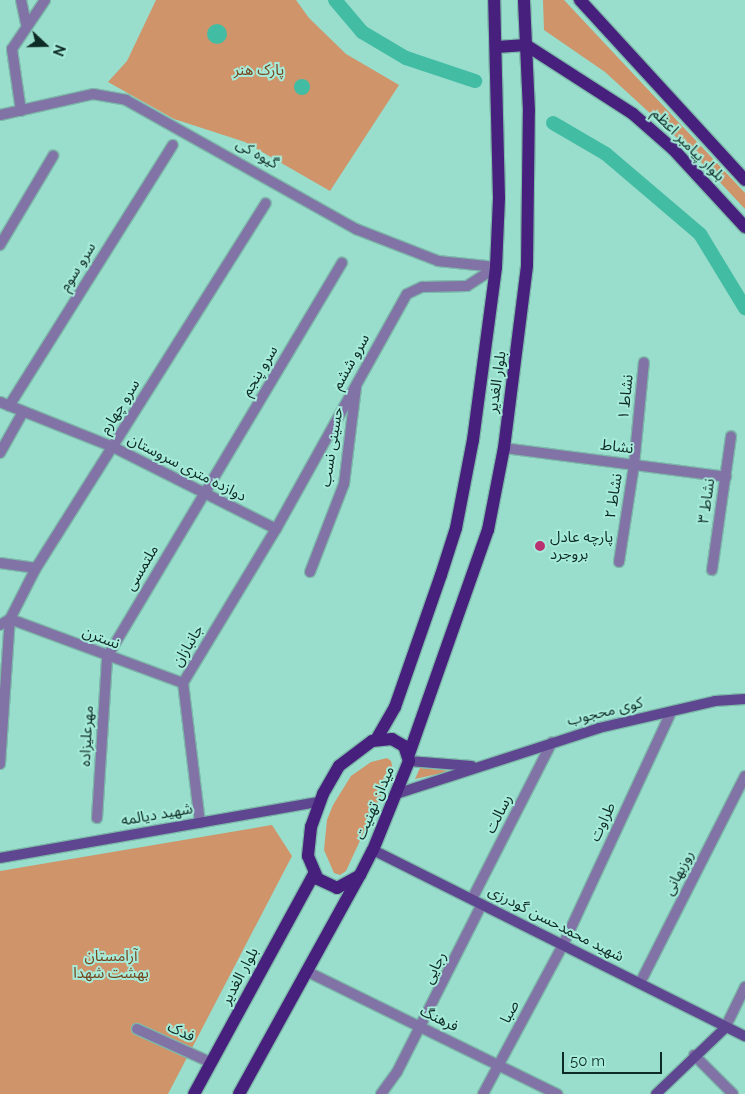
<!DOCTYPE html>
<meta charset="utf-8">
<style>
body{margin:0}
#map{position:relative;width:745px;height:1094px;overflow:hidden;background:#9dc;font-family:Raleway,"Noto Sans Arabic",sans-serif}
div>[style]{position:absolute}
.green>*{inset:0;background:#cf9469}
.water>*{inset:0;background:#42bda4}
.round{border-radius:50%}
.canal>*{height:14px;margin:-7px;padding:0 7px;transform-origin:7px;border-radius:7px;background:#42bda4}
.roads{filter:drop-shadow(1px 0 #7db9aa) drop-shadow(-1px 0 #7db9aa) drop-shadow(0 1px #7db9aa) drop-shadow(0 -1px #7db9aa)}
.street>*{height:10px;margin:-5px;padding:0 5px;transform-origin:5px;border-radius:5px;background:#8173a6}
.secondary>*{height:10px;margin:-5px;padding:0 5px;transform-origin:5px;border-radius:5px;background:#5e4690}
.primary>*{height:12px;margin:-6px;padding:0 6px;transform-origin:6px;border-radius:6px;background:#47207e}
.dots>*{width:14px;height:14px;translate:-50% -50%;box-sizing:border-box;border:2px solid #a6ebd9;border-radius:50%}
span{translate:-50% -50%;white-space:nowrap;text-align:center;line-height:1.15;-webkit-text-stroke:4px #a6ebd9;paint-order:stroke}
.park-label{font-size:15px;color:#75441c}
.street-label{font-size:15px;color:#0d2a24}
.poi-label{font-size:15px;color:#0d2a24}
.left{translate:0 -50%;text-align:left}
.north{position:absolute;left:20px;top:20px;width:50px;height:50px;-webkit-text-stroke:4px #a6ebd9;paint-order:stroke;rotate:111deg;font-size:14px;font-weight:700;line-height:20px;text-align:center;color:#0d2a24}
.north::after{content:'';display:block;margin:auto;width:18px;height:22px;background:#0d2a24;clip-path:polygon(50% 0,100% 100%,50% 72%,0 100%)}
.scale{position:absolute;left:562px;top:1052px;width:100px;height:22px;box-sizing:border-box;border:2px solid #0d2a24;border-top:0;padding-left:6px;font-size:15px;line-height:18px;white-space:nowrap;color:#0d2a24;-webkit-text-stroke:4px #a6ebd9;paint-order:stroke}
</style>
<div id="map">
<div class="green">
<div style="clip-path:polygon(156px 0,296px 0,309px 18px,346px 54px,399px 85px,330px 191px,245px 142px,174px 119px,108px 82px,127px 61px)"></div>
<div style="clip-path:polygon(543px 0,564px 0,745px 193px,745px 209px,687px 147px,605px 72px,544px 30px)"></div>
<div style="clip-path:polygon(387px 758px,391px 761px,393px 769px,346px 871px,340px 875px,334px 873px,324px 850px,327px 820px,333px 805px,351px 776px,371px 762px)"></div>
<div style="clip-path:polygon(420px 768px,451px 771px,415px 779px)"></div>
<div style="clip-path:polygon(272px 825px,292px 856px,168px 1094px,0 1094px,0 871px)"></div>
</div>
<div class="water">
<div class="round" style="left:207px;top:24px;width:20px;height:20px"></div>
<div class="round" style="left:294px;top:79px;width:16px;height:16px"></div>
</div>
<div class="canal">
<div style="left:335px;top:0;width:42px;rotate:49.8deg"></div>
<div style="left:362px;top:32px;width:51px;rotate:30.6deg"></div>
<div style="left:406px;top:58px;width:73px;rotate:18.4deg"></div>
<div style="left:553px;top:123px;width:61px;rotate:30.3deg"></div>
<div style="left:606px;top:154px;width:123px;rotate:40.4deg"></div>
<div style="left:700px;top:234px;width:87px;rotate:58.7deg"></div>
</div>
<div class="roads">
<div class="street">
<div style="left:21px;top:0;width:24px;rotate:78deg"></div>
<div style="left:21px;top:111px;width:63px;rotate:-98.3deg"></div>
<div style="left:12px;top:49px;width:59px;rotate:-56deg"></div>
<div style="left:0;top:115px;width:95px;rotate:-12.7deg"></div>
<div style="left:93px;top:94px;width:34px;rotate:10deg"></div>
<div style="left:126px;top:100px;width:264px;rotate:29.3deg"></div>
<div style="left:356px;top:229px;width:88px;rotate:21.3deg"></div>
<div style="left:438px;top:261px;width:58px;rotate:5.9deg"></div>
<div style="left:0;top:245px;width:104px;rotate:-59.2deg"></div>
<div style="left:0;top:402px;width:122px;rotate:21.7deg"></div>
<div style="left:113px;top:447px;width:182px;rotate:26.7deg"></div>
<div style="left:9px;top:406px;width:308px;rotate:-57.9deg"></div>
<div style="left:504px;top:448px;width:224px;rotate:7.4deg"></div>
<div style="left:0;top:453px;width:47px;rotate:-60.7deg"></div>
<div style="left:619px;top:562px;width:98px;rotate:-81.2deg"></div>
<div style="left:634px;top:465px;width:103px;rotate:-84.5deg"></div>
<div style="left:0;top:563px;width:36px;rotate:8deg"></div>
<div style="left:712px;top:570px;width:135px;rotate:-81.9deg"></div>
<div style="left:310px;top:572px;width:94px;rotate:-68.9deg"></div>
<div style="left:344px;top:484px;width:98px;rotate:-82.9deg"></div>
<div style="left:0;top:625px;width:12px;rotate:-31deg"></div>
<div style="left:10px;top:619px;width:57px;rotate:-63deg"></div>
<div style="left:36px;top:568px;width:431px;rotate:-57.8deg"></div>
<div style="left:0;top:764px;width:145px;rotate:-86.1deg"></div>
<div style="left:10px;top:619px;width:184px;rotate:20.3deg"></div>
<div style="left:97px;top:818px;width:161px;rotate:-86.4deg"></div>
<div style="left:107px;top:657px;width:459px;rotate:-59.2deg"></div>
<div style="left:200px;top:823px;width:141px;rotate:-96.9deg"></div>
<div style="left:183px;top:683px;width:180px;rotate:-58.9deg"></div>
<div style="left:276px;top:529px;width:269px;rotate:-60.9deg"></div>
<div style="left:407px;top:294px;width:17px;rotate:-25deg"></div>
<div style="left:422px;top:287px;width:45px;rotate:-1.3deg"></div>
<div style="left:467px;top:286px;width:35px;rotate:-33deg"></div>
<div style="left:472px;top:899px;width:176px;rotate:-63deg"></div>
<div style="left:306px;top:971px;width:280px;rotate:26.1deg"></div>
<div style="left:640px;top:983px;width:232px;rotate:-63.1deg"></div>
<div style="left:725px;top:1028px;width:46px;rotate:-64deg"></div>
<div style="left:137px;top:1029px;width:82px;rotate:24.4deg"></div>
<div style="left:694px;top:1055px;width:55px;rotate:45deg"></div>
<div style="left:381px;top:1094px;width:27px;rotate:-54deg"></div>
<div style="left:397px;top:1072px;width:188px;rotate:-63.2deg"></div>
<div style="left:483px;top:1094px;width:169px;rotate:-61.8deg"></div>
<div style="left:563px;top:945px;width:257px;rotate:-65.1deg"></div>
</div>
<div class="secondary">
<div style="left:409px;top:761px;width:63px;rotate:4.5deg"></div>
<div style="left:396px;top:794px;width:213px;rotate:-18deg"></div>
<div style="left:599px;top:728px;width:119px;rotate:-13.1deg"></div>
<div style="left:715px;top:701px;width:30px;rotate:-4deg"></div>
<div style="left:373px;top:850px;width:416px;rotate:26.6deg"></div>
<div style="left:0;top:858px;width:324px;rotate:-10deg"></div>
<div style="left:656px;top:1094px;width:95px;rotate:-43.7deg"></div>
</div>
<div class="primary">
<div style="left:580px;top:0;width:244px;rotate:47.5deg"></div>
<div style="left:497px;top:47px;width:29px;rotate:-4deg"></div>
<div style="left:526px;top:45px;width:127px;rotate:32.8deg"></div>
<div style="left:633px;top:114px;width:55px;rotate:41.3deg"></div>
<div style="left:674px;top:150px;width:105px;rotate:47.3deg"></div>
<div style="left:376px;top:740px;width:38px;rotate:-60deg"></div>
<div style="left:395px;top:707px;width:140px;rotate:-70.8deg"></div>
<div style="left:441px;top:575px;width:49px;rotate:-72.3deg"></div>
<div style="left:456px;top:528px;width:90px;rotate:-79.1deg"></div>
<div style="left:473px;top:440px;width:175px;rotate:-82.4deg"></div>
<div style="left:496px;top:267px;width:69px;rotate:-87.5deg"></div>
<div style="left:499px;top:198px;width:198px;rotate:-91.4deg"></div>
<div style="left:409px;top:754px;width:238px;rotate:-70.6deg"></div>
<div style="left:488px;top:530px;width:84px;rotate:-79deg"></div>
<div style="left:504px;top:448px;width:184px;rotate:-82.8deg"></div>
<div style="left:527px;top:265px;width:154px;rotate:-89.3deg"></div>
<div style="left:529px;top:111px;width:111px;rotate:-92.6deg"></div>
<div style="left:194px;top:1094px;width:251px;rotate:-61.4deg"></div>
<div style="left:239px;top:1094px;width:250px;rotate:-61.1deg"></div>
<div style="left:360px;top:875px;width:28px;rotate:-63deg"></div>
<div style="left:373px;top:850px;width:96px;rotate:-68deg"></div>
<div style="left:409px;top:761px;width:16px;rotate:-108deg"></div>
<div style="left:404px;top:746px;width:14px;rotate:-150deg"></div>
<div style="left:392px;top:739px;width:20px;rotate:174deg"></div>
<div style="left:372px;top:741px;width:41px;rotate:142.9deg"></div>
<div style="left:339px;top:766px;width:32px;rotate:120deg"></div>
<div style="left:323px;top:794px;width:35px;rotate:110deg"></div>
<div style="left:311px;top:827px;width:29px;rotate:96deg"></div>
<div style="left:308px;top:856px;width:25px;rotate:67deg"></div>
<div style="left:318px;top:879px;width:21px;rotate:25deg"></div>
<div style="left:337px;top:888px;width:26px;rotate:-29deg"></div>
</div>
</div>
<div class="dots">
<div style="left:540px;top:546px;background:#b93171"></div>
</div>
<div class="park-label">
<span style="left:259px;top:71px">پارک هنر</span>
<span style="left:111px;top:965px">آرامستان<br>بهشت شهدا</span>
</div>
<div class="street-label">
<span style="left:688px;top:145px;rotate:45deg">بلوار پیامبر اعظم</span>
<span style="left:257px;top:154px;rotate:29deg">گیوه کی</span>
<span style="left:78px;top:267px;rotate:-58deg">سرو سوم</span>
<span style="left:351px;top:362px;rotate:-61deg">سرو ششم</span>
<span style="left:260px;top:371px;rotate:-59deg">سرو پنجم</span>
<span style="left:497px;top:382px;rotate:-82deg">بلوار الغدیر</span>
<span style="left:626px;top:397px;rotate:-84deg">نشاط ۱</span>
<span style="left:120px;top:407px;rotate:-58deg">سرو چهارم</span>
<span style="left:332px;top:447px;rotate:-81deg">حسینی نسب</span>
<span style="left:617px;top:447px;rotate:7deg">نشاط</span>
<span style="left:187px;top:468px;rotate:27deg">دوازده متری سروستان</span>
<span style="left:614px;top:496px;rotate:-81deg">نشاط ۲</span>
<span style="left:707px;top:501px;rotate:-82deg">نشاط ۳</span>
<span style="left:142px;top:568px;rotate:-59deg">ملتمسی</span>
<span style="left:101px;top:638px;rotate:21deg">نسترن</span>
<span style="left:188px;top:646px;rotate:-59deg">جانبازان</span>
<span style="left:605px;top:712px;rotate:-14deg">کوی محجوب</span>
<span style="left:87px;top:736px;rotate:-87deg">مهرعلیزاده</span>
<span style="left:375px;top:803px;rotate:-67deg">میدان تهنیت</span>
<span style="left:499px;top:814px;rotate:-63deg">رسالت</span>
<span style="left:157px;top:815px;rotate:-10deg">شهید دیالمه</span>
<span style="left:603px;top:822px;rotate:-65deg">طراوت</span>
<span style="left:679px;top:873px;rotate:-63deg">روزبهانی</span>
<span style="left:556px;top:924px;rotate:27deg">شهید محمدحسن گودرزی</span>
<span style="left:435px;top:968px;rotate:-64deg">رجایی</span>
<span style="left:240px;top:976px;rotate:-62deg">بلوار الغدیر</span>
<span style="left:510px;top:1012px;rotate:-62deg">صبا</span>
<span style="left:439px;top:1019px;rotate:26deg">فرهنگ</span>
<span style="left:181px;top:1032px;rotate:25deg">فدک</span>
</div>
<div class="poi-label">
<span class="left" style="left:550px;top:546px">پارچه عادل<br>بروجرد</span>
</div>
<div class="north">N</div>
<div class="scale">50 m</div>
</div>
